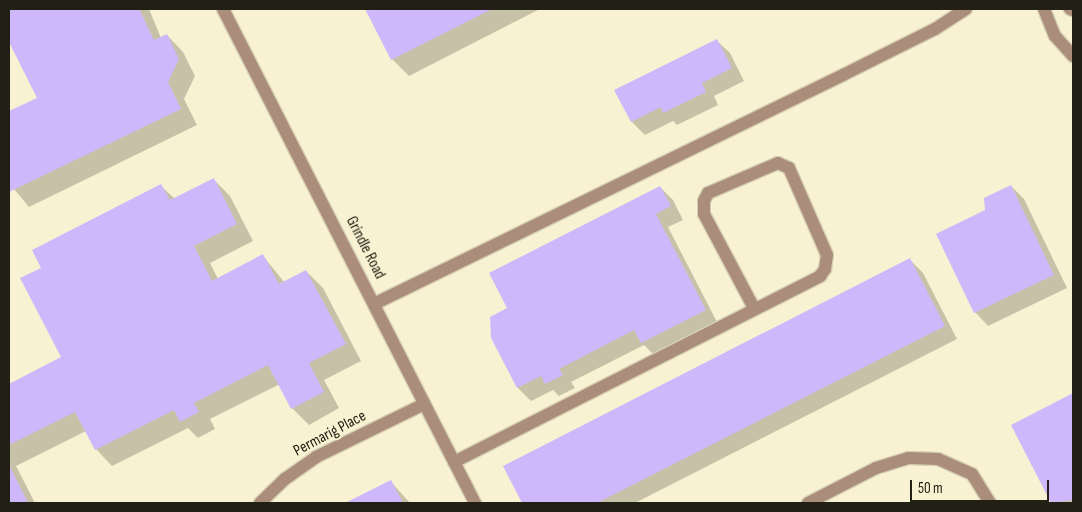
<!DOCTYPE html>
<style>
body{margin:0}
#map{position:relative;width:1082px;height:512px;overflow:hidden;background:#f9f2d2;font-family:"Sofia Sans Condensed",sans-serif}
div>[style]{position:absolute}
.shadow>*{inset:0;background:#0003}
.building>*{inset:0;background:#cfb7fb}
.roads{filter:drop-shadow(1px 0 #d7d0b4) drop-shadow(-1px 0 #d7d0b4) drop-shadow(0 1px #d7d0b4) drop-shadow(0 -1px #d7d0b4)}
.minor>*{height:12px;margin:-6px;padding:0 6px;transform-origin:6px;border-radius:6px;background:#aa8e7b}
span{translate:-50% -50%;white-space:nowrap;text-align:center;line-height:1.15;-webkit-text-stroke:4px #f9f2d2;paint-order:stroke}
.street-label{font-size:16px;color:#222014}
.frame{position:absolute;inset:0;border:10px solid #222014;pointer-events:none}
.scale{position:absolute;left:910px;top:480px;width:139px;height:22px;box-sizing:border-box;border:2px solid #222014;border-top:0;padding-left:6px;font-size:15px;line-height:18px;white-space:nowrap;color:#222014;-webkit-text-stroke:4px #f9f2d2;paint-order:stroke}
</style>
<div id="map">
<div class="shadow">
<div style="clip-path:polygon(9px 9px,149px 9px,161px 38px,167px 35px,183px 52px,195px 76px,184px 99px,197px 125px,29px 207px,9px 183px,9px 113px,38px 98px,9px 39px)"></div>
<div style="clip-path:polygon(366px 9px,540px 9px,409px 76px,392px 59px)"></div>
<div style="clip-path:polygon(716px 40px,730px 53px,744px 81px,714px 96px,718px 105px,677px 125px,673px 121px,645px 135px,632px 122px,616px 91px)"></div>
<div style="clip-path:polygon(213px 179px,230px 196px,253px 241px,210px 263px,218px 279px,263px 256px,285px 283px,306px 271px,323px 288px,361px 361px,324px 380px,339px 408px,309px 425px,292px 408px,280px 384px,210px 419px,215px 429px,198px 438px,188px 428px,112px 466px,96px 449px,86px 431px,16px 466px,35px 503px,9px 503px,9px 385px,63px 358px,42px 268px,161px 186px,175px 199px)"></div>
<div style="clip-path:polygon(1011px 186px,1024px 199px,1067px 288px,988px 326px,975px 312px,987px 211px)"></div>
<div style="clip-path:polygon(660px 187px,673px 200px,683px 220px,668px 227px,718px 324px,655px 356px,644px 345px,571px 382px,575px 388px,559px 396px,553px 390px,531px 401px,518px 388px,492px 338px,508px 309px)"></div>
<div style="clip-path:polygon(910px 260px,923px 273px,957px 339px,635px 503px,523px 503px,505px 467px)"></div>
<div style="clip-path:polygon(1073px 395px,1073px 503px,1052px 503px,1012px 426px)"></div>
<div style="clip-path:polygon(391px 482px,410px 503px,348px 503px)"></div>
</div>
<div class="building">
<div style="clip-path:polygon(9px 9px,139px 9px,154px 40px,167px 34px,179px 59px,168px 82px,181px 109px,9px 192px,9px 111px,37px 98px,9px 42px)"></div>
<div style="clip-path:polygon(365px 9px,492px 9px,391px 60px)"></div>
<div style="clip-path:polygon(717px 39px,732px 68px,702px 83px,706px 92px,663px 113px,661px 107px,631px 122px,614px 90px)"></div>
<div style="clip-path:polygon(214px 178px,237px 224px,194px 246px,212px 281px,263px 254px,279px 284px,306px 270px,346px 344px,309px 363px,324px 392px,291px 409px,268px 365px,194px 403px,199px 412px,180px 422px,174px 410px,95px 450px,75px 412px,9px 445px,9px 384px,61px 357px,20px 278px,41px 268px,32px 250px,161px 184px,170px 200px)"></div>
<div style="clip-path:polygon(1011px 185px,1054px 275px,974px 313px,936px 234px,985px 210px,984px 198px)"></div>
<div style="clip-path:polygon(660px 186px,671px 206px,656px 214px,706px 310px,641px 343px,634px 330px,559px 369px,563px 375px,545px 384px,541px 376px,517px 388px,491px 338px,490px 317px,507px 308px,489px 273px)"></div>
<div style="clip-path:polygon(910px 258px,945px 326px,597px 503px,522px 503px,503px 466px)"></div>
<div style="clip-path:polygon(1073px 393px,1073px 500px,1051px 503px,1011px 425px)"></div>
<div style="clip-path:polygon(9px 465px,28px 503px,9px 503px)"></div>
<div style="clip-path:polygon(391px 480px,403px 503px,345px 503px)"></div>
</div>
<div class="roads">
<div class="minor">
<div style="left:223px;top:9px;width:555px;rotate:62.97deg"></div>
<div style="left:1044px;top:9px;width:29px;rotate:68deg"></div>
<div style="left:1055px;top:36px;width:27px;rotate:48deg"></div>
<div style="left:1070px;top:9px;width:3px;rotate:18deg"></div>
<div style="left:376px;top:303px;width:520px;rotate:-26.02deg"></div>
<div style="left:843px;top:75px;width:103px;rotate:-26.6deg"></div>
<div style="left:935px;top:29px;width:37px;rotate:-33deg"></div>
<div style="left:454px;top:462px;width:411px;rotate:-26.9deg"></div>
<div style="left:820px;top:276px;width:9px;rotate:-54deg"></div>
<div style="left:825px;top:269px;width:14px;rotate:-82deg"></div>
<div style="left:827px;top:255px;width:95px;rotate:-113.6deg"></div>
<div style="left:789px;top:168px;width:12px;rotate:-156deg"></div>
<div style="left:778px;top:163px;width:76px;rotate:156.8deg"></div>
<div style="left:708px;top:193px;width:9px;rotate:117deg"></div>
<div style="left:704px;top:201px;width:13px;rotate:90deg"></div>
<div style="left:704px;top:214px;width:106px;rotate:62deg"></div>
<div style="left:260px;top:503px;width:35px;rotate:-44deg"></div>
<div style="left:285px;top:479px;width:38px;rotate:-35deg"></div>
<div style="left:316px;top:457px;width:120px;rotate:-26.1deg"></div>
<div style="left:808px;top:503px;width:76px;rotate:-27.2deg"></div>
<div style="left:876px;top:468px;width:34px;rotate:-17deg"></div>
<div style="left:909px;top:458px;width:29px;rotate:2deg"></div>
<div style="left:938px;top:459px;width:37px;rotate:24deg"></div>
<div style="left:972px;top:474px;width:34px;rotate:58deg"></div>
</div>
</div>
<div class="street-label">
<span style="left:365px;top:248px;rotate:63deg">Grindle Road</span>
<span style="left:330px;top:434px;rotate:-28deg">Permarig Place</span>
</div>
<div class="frame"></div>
<div class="scale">50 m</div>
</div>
